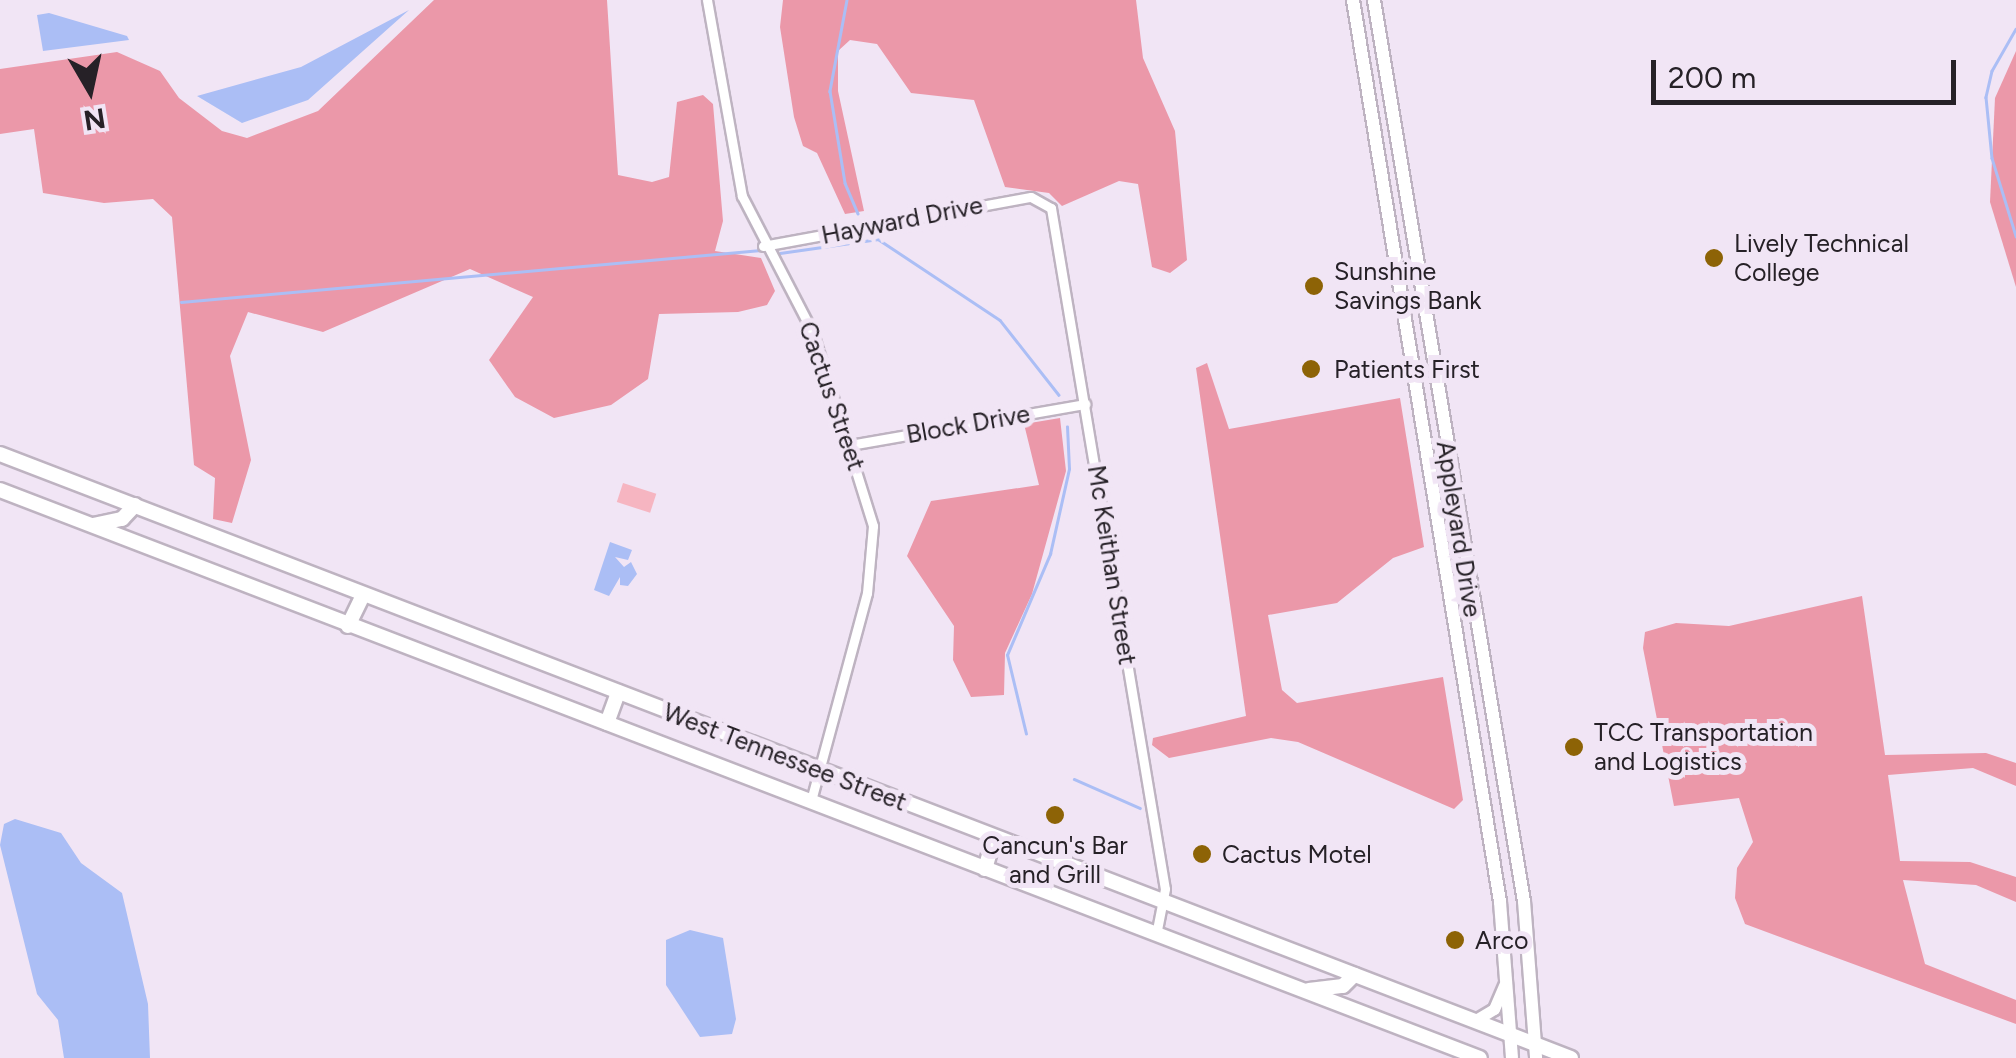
<!DOCTYPE html>
<style>
body{margin:0}
#map{position:relative;width:2016px;height:1058px;overflow:hidden;background:#f1e5f5;font-family:Figtree,sans-serif}
div>[style]{position:absolute}
.green>*{inset:0;background:#f6b5c1;transform-origin:0 0}
.forest>*{inset:0;background:#eb98a9}
.water>*{inset:0;background:#abbef5}
.stream>*{height:2.5px;margin:-1.25px;padding:0 1.25px;transform-origin:1.25px;border-radius:1.25px;background:#abbef5}
.roads{filter:drop-shadow(2px 0 #beb3c1) drop-shadow(-2px 0 #beb3c1) drop-shadow(0 2px #beb3c1) drop-shadow(0 -2px #beb3c1)}
.minor>*{height:9px;margin:-4.5px;padding:0 4.5px;transform-origin:4.5px;border-radius:4.5px;background:#fff}
.tertiary>*{height:11px;margin:-5.5px;padding:0 5.5px;transform-origin:5.5px;border-radius:5.5px;background:#fff}
.secondary>*{height:12px;margin:-6px;padding:0 6px;transform-origin:6px;border-radius:6px;background:#fff}
.primary>*{height:14px;margin:-7px;padding:0 7px;transform-origin:7px;border-radius:7px;background:#fff}
.dots>*{width:28px;height:28px;translate:-50% -50%;box-sizing:border-box;border:5px solid #f1e5f5;border-radius:50%}
span{translate:-50% -50%;white-space:nowrap;text-align:center;line-height:1.15;-webkit-text-stroke:10px #f1e5f5;paint-order:stroke}
.street-label{font-size:25px;color:#262127}
.poi-label{font-size:25px;color:#262127}
.left{translate:0 -50%;text-align:left}
.north{position:absolute;left:40px;top:40px;width:100px;height:100px;-webkit-text-stroke:8px #f1e5f5;paint-order:stroke;rotate:171deg;font-size:28px;font-weight:700;line-height:40px;text-align:center;color:#262127}
.north::after{content:'';display:block;margin:auto;width:35px;height:45px;background:#262127;clip-path:polygon(50% 0,100% 100%,50% 72%,0 100%)}
.scale{position:absolute;left:1651px;top:60px;width:305px;height:45px;box-sizing:border-box;border:5px solid #262127;border-top:0;padding-left:12px;font-size:30px;line-height:35px;white-space:nowrap;color:#262127;-webkit-text-stroke:8px #f1e5f5;paint-order:stroke}
</style>
<div id="map">
<div class="green">
<div style="left:623px;top:483px;width:35px;height:20px;rotate:18deg"></div>
</div>
<div class="forest">
<div style="clip-path:polygon(434px 0,607px 0,618px 175px,652px 182px,669px 177px,677px 102px,703px 95px,713px 104px,723px 221px,715px 251px,761px 258px,775px 291px,767px 305px,738px 312px,659px 314px,648px 379px,611px 405px,554px 418px,515px 397px,489px 360px,533px 297px,470px 269px,323px 332px,248px 312px,230px 356px,251px 460px,232px 523px,213px 519px,215px 478px,194px 465px,172px 217px,153px 199px,104px 203px,43px 193px,34px 129px,0 134px,0 69px,117px 52px,160px 71px,179px 98px,222px 131px,247px 138px,318px 111px)"></div>
<div style="clip-path:polygon(783px 0,1136px 0,1143px 58px,1175px 131px,1187px 260px,1170px 273px,1152px 267px,1138px 184px,1119px 181px,1062px 206px,1049px 193px,1005px 187px,974px 100px,911px 93px,877px 44px,850px 40px,838px 51px,838px 91px,864px 211px,845px 214px,817px 153px,803px 146px,794px 117px,780px 27px)"></div>
<div style="clip-path:polygon(2016px 51px,2016px 287px,1990px 202px,1995px 98px)"></div>
<div style="clip-path:polygon(1207px 363px,1229px 429px,1400px 398px,1424px 547px,1393px 558px,1337px 603px,1268px 615px,1282px 690px,1297px 703px,1443px 677px,1463px 800px,1454px 809px,1298px 742px,1271px 738px,1169px 758px,1152px 745px,1153px 738px,1246px 716px,1196px 368px)"></div>
<div style="clip-path:polygon(1060px 418px,1066px 471px,1032px 594px,1005px 653px,1004px 695px,971px 697px,953px 660px,954px 626px,907px 556px,931px 501px,1039px 485px,1024px 424px)"></div>
<div style="clip-path:polygon(1862px 596px,1885px 755px,1986px 753px,2016px 763px,2016px 786px,1973px 768px,1888px 775px,1900px 861px,1970px 862px,2016px 877px,2016px 902px,1976px 885px,1903px 880px,1925px 964px,2016px 1000px,2016px 1024px,1745px 924px,1735px 898px,1737px 868px,1753px 842px,1739px 798px,1674px 806px,1643px 648px,1645px 632px,1676px 623px,1729px 626px)"></div>
</div>
<div class="water">
<div style="clip-path:polygon(409px 10px,308px 100px,242px 123px,197px 96px,301px 67px)"></div>
<div style="clip-path:polygon(49px 13px,127px 36px,129px 40px,43px 51px,37px 15px)"></div>
<div style="clip-path:polygon(610px 542px,632px 550px,628px 560px,615px 557px,624px 567px,631px 562px,637px 574px,628px 586px,620px 585px,620px 577px,609px 596px,594px 590px)"></div>
<div style="clip-path:polygon(15px 819px,61px 833px,81px 863px,122px 893px,148px 1004px,150px 1058px,64px 1058px,58px 1020px,37px 994px,0 845px,4px 824px)"></div>
<div style="clip-path:polygon(690px 930px,723px 938px,736px 1019px,732px 1034px,700px 1037px,666px 985px,666px 940px)"></div>
</div>
<div class="stream">
<div style="left:847px;top:0;width:93px;rotate:100.6deg"></div>
<div style="left:830px;top:91px;width:93px;rotate:80.7deg"></div>
<div style="left:845px;top:183px;width:33px;rotate:67deg"></div>
<div style="left:2016px;top:29px;width:48px;rotate:119.7deg"></div>
<div style="left:1992px;top:71px;width:27px;rotate:103deg"></div>
<div style="left:1986px;top:97px;width:61px;rotate:84.4deg"></div>
<div style="left:1992px;top:158px;width:82px;rotate:72.9deg"></div>
<div style="left:780px;top:253px;width:99px;rotate:-8.1deg"></div>
<div style="left:878px;top:239px;width:146px;rotate:33.6deg"></div>
<div style="left:1000px;top:320px;width:95px;rotate:51.8deg"></div>
<div style="left:181px;top:302px;width:582px;rotate:-5.12deg"></div>
<div style="left:1026px;top:734px;width:81px;rotate:-103.5deg"></div>
<div style="left:1007px;top:655px;width:110px;rotate:-66.9deg"></div>
<div style="left:1050px;top:554px;width:87px;rotate:-77.4deg"></div>
<div style="left:1069px;top:469px;width:42px;rotate:-92.7deg"></div>
<div style="left:1074px;top:779px;width:72px;rotate:23.7deg"></div>
</div>
<div class="roads">
<div class="minor">
<div style="left:707px;top:0;width:199px;rotate:79.9deg"></div>
<div style="left:742px;top:196px;width:154px;rotate:62.6deg"></div>
<div style="left:813px;top:333px;width:202px;rotate:72.7deg"></div>
<div style="left:873px;top:526px;width:67px;rotate:95.1deg"></div>
<div style="left:867px;top:593px;width:215px;rotate:105.1deg"></div>
<div style="left:763px;top:246px;width:272px;rotate:-10.4deg"></div>
<div style="left:1031px;top:197px;width:23px;rotate:29deg"></div>
<div style="left:1051px;top:208px;width:690px;rotate:80.5deg"></div>
<div style="left:1165px;top:889px;width:47px;rotate:101.1deg"></div>
<div style="left:850px;top:445px;width:239px;rotate:-9.9deg"></div>
</div>
<div class="tertiary">
<div style="left:1474px;top:1021px;width:23px;rotate:-31deg"></div>
<div style="left:1494px;top:1009px;width:26px;rotate:-67deg"></div>
</div>
<div class="secondary">
<div style="left:1353px;top:0;width:914px;rotate:80.74deg"></div>
<div style="left:1500px;top:902px;width:156px;rotate:85.6deg"></div>
<div style="left:1374px;top:0;width:913px;rotate:80.55deg"></div>
<div style="left:1524px;top:901px;width:157px;rotate:85.6deg"></div>
</div>
<div class="primary">
<div style="left:0;top:454px;width:1683px;rotate:21.03deg"></div>
<div style="left:0;top:490px;width:1585px;rotate:21deg"></div>
<div style="left:93px;top:525px;width:30px;rotate:-12deg"></div>
<div style="left:122px;top:519px;width:19px;rotate:-47deg"></div>
<div style="left:348px;top:626px;width:34px;rotate:-64deg"></div>
<div style="left:607px;top:723px;width:33px;rotate:-70deg"></div>
<div style="left:985px;top:869px;width:32px;rotate:-74deg"></div>
<div style="left:1309px;top:990px;width:34px;rotate:-7deg"></div>
<div style="left:1343px;top:986px;width:16px;rotate:-45deg"></div>
</div>
</div>
<div class="dots">
<div style="left:1714px;top:258px;background:#8d6306"></div>
<div style="left:1314px;top:286px;background:#8d6306"></div>
<div style="left:1311px;top:369px;background:#8d6306"></div>
<div style="left:1574px;top:747px;background:#8d6306"></div>
<div style="left:1055px;top:815px;background:#8d6306"></div>
<div style="left:1202px;top:854px;background:#8d6306"></div>
<div style="left:1455px;top:940px;background:#8d6306"></div>
</div>
<div class="street-label">
<span style="left:902px;top:220px;rotate:-11deg">Hayward Drive</span>
<span style="left:832px;top:396px;rotate:71deg">Cactus Street</span>
<span style="left:968px;top:424px;rotate:-10deg">Block Drive</span>
<span style="left:1459px;top:529px;rotate:81deg">Appleyard Drive</span>
<span style="left:1112px;top:565px;rotate:81deg">Mc Keithan Street</span>
<span style="left:785px;top:757px;rotate:21deg">West Tennessee Street</span>
</div>
<div class="poi-label">
<span class="left" style="left:1734px;top:258px">Lively Technical<br>College</span>
<span class="left" style="left:1334px;top:286px">Sunshine<br>Savings Bank</span>
<span class="left" style="left:1334px;top:369px">Patients First</span>
<span class="left" style="left:1594px;top:747px">TCC Transportation<br>and Logistics</span>
<span style="left:1055px;top:860px">Cancun's Bar<br>and Grill</span>
<span class="left" style="left:1222px;top:854px">Cactus Motel</span>
<span class="left" style="left:1475px;top:940px">Arco</span>
</div>
<div class="north">N</div>
<div class="scale">200 m</div>
</div>
